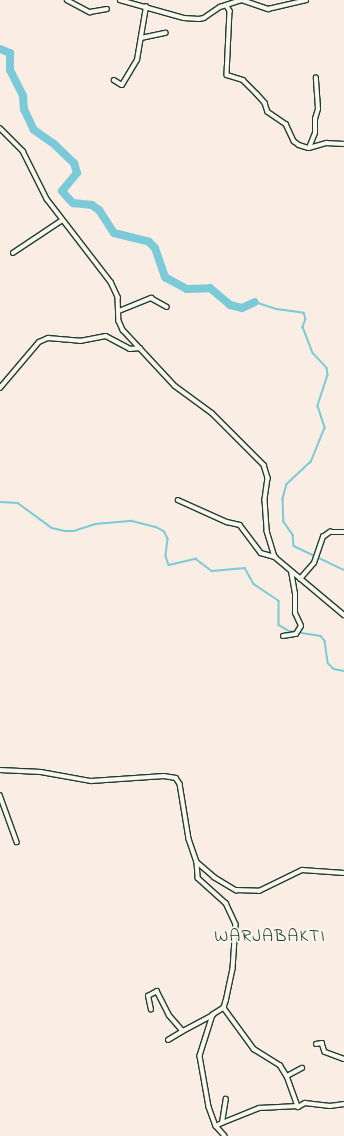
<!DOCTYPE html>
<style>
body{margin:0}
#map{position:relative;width:344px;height:1136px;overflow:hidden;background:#faede4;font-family:"Indie Flower",sans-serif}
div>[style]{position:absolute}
.stream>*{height:1.5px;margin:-0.75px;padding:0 0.75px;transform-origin:0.75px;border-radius:0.75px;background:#7bcad7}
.river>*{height:8px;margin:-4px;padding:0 4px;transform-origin:4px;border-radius:4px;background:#7bcad7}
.roads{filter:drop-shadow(1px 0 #1f3d34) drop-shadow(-1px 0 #1f3d34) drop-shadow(0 1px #1f3d34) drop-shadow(0 -1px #1f3d34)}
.street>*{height:3.5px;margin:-1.75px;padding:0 1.75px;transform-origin:1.75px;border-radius:1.75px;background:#fbf7ec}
span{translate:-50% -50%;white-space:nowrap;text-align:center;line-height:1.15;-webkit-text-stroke:3.5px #fbf7ec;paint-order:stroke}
.quarter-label{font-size:18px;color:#1f3d34;letter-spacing:1px}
</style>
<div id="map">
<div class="stream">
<div style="left:255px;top:302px;width:23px;rotate:18deg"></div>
<div style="left:277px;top:309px;width:27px;rotate:8deg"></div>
<div style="left:304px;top:313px;width:6px;rotate:72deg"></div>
<div style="left:306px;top:319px;width:9px;rotate:111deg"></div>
<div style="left:303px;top:327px;width:28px;rotate:69deg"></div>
<div style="left:313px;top:353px;width:21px;rotate:47deg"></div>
<div style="left:327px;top:368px;width:7px;rotate:82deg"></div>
<div style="left:328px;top:375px;width:33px;rotate:108deg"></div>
<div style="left:318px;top:406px;width:23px;rotate:72deg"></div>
<div style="left:325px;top:428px;width:37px;rotate:112deg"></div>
<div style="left:311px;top:462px;width:33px;rotate:137deg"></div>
<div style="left:287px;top:484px;width:16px;rotate:105deg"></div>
<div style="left:283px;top:499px;width:23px;rotate:88deg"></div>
<div style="left:284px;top:522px;width:16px;rotate:55deg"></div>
<div style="left:293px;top:535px;width:11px;rotate:85deg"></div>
<div style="left:294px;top:546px;width:55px;rotate:25.6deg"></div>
<div style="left:0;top:502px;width:18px;rotate:3deg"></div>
<div style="left:18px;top:503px;width:42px;rotate:36.3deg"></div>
<div style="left:52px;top:528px;width:13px;rotate:13deg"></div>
<div style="left:65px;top:531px;width:9px"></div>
<div style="left:74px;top:531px;width:22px;rotate:-18deg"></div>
<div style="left:95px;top:524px;width:37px;rotate:-5deg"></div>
<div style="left:132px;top:521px;width:25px;rotate:14deg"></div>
<div style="left:156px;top:527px;width:9px;rotate:27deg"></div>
<div style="left:164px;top:531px;width:9px;rotate:63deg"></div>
<div style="left:168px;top:539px;width:17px;rotate:97deg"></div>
<div style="left:166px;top:556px;width:9px;rotate:72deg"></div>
<div style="left:169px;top:565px;width:28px;rotate:-13deg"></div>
<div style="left:196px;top:559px;width:20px;rotate:37deg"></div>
<div style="left:212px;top:571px;width:33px;rotate:-5deg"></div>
<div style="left:245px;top:568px;width:18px;rotate:61deg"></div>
<div style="left:254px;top:584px;width:30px;rotate:34deg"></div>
<div style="left:279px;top:601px;width:24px;rotate:90deg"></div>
<div style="left:279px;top:625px;width:12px;rotate:31deg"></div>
<div style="left:289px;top:631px;width:32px;rotate:9deg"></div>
<div style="left:321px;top:636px;width:6px;rotate:51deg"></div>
<div style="left:325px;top:641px;width:22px;rotate:82deg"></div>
<div style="left:328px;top:663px;width:8px;rotate:45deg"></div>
<div style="left:334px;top:669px;width:10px;rotate:11deg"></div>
</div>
<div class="river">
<div style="left:0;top:49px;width:11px;rotate:22deg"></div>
<div style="left:10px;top:53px;width:17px;rotate:90deg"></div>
<div style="left:10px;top:70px;width:29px;rotate:63deg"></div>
<div style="left:23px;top:96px;width:13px;rotate:86deg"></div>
<div style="left:24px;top:109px;width:23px;rotate:65deg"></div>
<div style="left:34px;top:130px;width:24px;rotate:35deg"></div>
<div style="left:54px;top:144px;width:28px;rotate:44deg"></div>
<div style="left:74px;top:163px;width:10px;rotate:73deg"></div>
<div style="left:77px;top:173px;width:23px;rotate:130deg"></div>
<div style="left:62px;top:191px;width:11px;rotate:49deg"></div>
<div style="left:69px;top:199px;width:6px;rotate:45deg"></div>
<div style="left:73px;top:203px;width:19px;rotate:6deg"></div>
<div style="left:92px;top:205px;width:9px;rotate:36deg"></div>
<div style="left:99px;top:210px;width:27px;rotate:57deg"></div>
<div style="left:114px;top:233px;width:36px;rotate:14deg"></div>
<div style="left:149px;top:242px;width:8px;rotate:45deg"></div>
<div style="left:155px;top:248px;width:31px;rotate:71deg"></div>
<div style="left:165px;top:277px;width:6px;rotate:31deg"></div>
<div style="left:170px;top:280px;width:19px;rotate:28deg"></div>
<div style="left:187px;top:289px;width:23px;rotate:-2deg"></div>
<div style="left:210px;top:288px;width:26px;rotate:40deg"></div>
<div style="left:230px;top:305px;width:12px;rotate:14deg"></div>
<div style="left:242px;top:308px;width:14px;rotate:-25deg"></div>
</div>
<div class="roads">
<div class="street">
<div style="left:67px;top:0;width:26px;rotate:28deg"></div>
<div style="left:90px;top:12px;width:17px;rotate:-10deg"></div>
<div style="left:120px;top:0;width:66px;rotate:15.7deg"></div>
<div style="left:184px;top:18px;width:15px;rotate:4deg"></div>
<div style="left:199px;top:19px;width:5px;rotate:-11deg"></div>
<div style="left:204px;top:18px;width:19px;rotate:-35deg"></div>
<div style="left:220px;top:7px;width:23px;rotate:-18deg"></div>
<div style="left:242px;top:0;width:28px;rotate:19deg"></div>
<div style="left:268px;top:9px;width:39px;rotate:-13deg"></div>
<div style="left:227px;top:6px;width:6px;rotate:59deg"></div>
<div style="left:230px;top:11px;width:64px;rotate:92.7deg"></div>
<div style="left:227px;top:75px;width:17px;rotate:17deg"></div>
<div style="left:243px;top:80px;width:20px;rotate:45deg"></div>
<div style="left:257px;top:94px;width:12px;rotate:48deg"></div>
<div style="left:265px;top:103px;width:9px;rotate:72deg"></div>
<div style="left:268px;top:112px;width:22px;rotate:34deg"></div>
<div style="left:286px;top:124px;width:19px;rotate:65deg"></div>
<div style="left:294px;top:141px;width:6px;rotate:39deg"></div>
<div style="left:299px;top:145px;width:10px;rotate:17deg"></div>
<div style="left:309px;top:148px;width:18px;rotate:-16deg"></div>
<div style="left:326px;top:143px;width:18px;rotate:3deg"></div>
<div style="left:141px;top:38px;width:25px;rotate:-12deg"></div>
<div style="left:114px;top:80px;width:9px;rotate:32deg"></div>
<div style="left:122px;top:85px;width:29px;rotate:-59deg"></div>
<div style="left:137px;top:60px;width:54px;rotate:-80.4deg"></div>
<div style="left:0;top:128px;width:33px;rotate:45deg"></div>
<div style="left:23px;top:151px;width:54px;rotate:63.4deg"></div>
<div style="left:47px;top:199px;width:105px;rotate:52.4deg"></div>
<div style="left:111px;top:282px;width:17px;rotate:65deg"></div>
<div style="left:118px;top:297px;width:24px;rotate:88deg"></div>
<div style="left:119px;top:321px;width:10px;rotate:66deg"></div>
<div style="left:123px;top:330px;width:76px;rotate:47.1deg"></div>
<div style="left:175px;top:386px;width:46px;rotate:36.1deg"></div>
<div style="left:212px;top:413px;width:74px;rotate:45deg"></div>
<div style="left:264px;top:465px;width:14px;rotate:73deg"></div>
<div style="left:268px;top:478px;width:22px;rotate:98deg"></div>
<div style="left:265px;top:500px;width:31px;rotate:86deg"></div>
<div style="left:267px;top:531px;width:27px;rotate:73deg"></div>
<div style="left:275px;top:557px;width:90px;rotate:40deg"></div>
<div style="left:309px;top:148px;width:16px;rotate:-68deg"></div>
<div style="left:315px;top:133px;width:14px;rotate:-90deg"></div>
<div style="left:315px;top:119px;width:10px;rotate:-73deg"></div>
<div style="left:318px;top:109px;width:31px;rotate:-94deg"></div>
<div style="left:13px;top:253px;width:58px;rotate:-33.7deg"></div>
<div style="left:119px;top:311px;width:35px;rotate:-22deg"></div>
<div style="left:151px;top:298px;width:18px;rotate:29deg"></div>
<div style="left:0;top:388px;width:60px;rotate:-49.7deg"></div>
<div style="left:39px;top:342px;width:10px;rotate:-24deg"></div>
<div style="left:48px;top:338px;width:32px;rotate:5deg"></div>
<div style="left:80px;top:341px;width:26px;rotate:-11deg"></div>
<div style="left:106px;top:336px;width:27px;rotate:28deg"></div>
<div style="left:130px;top:349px;width:10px;rotate:-6deg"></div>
<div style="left:178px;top:500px;width:54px;rotate:24.2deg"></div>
<div style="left:227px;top:522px;width:13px;rotate:13deg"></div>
<div style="left:240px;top:525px;width:35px;rotate:53deg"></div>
<div style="left:261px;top:553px;width:15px;rotate:16deg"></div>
<div style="left:300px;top:579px;width:21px;rotate:-49deg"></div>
<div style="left:314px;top:563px;width:28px;rotate:-71deg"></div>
<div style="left:323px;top:537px;width:9px;rotate:-36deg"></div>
<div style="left:330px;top:532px;width:14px"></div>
<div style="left:283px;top:636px;width:13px;rotate:-9deg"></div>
<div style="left:296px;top:634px;width:9px;rotate:-58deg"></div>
<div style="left:301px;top:626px;width:14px;rotate:-115deg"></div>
<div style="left:295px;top:613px;width:19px;rotate:-90deg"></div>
<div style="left:295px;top:594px;width:22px;rotate:-100deg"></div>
<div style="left:0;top:770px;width:41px;rotate:2.8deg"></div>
<div style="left:41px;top:772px;width:51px;rotate:10.2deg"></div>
<div style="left:91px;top:781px;width:73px;rotate:-3.9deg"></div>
<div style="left:164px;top:776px;width:12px;rotate:9deg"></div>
<div style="left:176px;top:778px;width:7px;rotate:56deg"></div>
<div style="left:180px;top:784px;width:56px;rotate:80.7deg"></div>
<div style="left:189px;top:839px;width:24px;rotate:71deg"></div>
<div style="left:197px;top:862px;width:23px;rotate:41deg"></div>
<div style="left:214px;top:877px;width:26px;rotate:31deg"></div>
<div style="left:236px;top:890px;width:23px;rotate:2deg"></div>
<div style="left:259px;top:891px;width:48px;rotate:-26deg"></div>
<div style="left:302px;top:870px;width:42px;rotate:4.1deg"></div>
<div style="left:0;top:795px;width:50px;rotate:70.1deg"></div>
<div style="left:197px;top:862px;width:16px;rotate:86deg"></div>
<div style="left:198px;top:878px;width:38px;rotate:42deg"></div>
<div style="left:226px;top:903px;width:23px;rotate:65deg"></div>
<div style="left:236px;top:924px;width:45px;rotate:93.8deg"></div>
<div style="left:233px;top:969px;width:33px;rotate:102deg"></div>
<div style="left:226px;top:1001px;width:7px;rotate:106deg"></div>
<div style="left:224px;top:1008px;width:13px;rotate:148deg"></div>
<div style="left:213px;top:1015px;width:43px;rotate:107.6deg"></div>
<div style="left:200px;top:1056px;width:52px;rotate:80deg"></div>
<div style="left:209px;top:1107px;width:20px;rotate:70deg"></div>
<div style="left:216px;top:1126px;width:13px;rotate:48deg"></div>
<div style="left:224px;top:1008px;width:51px;rotate:53.8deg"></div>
<div style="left:254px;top:1049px;width:31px;rotate:32deg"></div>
<div style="left:280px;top:1065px;width:13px;rotate:58deg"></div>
<div style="left:287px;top:1076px;width:33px;rotate:70deg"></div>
<div style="left:298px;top:1107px;width:8px;rotate:-30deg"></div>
<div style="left:305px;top:1103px;width:25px;rotate:7deg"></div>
<div style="left:330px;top:1106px;width:14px;rotate:-8deg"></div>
<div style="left:151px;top:1010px;width:14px;rotate:-102deg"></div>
<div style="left:148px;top:996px;width:10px;rotate:-29deg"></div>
<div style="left:157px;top:991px;width:27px;rotate:63deg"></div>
<div style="left:169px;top:1015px;width:21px;rotate:49deg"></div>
<div style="left:183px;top:1031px;width:34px;rotate:-28deg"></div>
<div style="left:168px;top:1040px;width:17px;rotate:-31deg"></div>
<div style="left:316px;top:1044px;width:6px;rotate:-9deg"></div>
<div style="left:322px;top:1043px;width:9px;rotate:72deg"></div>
<div style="left:325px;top:1052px;width:20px;rotate:20deg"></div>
<div style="left:287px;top:1076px;width:17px;rotate:-28deg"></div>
<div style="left:222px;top:1123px;width:40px;rotate:-22deg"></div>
<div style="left:259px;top:1108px;width:39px;rotate:-3deg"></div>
<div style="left:216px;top:1126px;width:7px;rotate:-27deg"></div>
<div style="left:222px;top:1123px;width:24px;rotate:-81deg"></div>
</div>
</div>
<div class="quarter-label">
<span style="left:270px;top:937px">WARJABAKTI</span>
</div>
</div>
